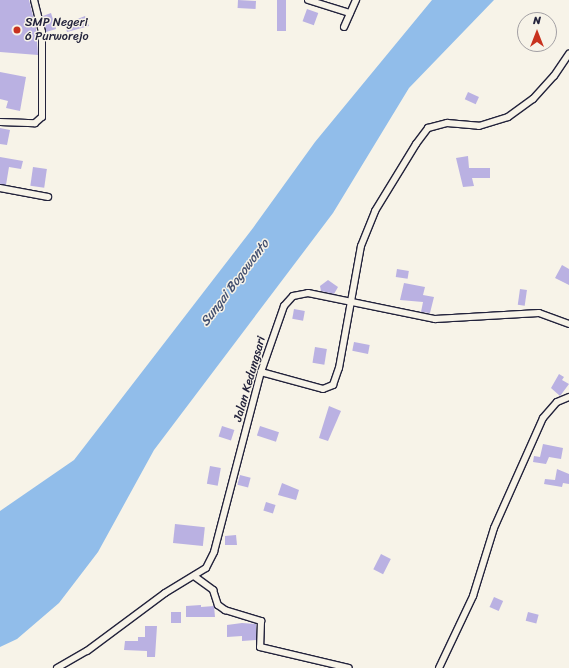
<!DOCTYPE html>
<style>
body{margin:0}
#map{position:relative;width:569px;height:668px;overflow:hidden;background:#f7f3e8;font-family:Sriracha,sans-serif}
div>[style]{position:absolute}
.water>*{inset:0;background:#91bdea}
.building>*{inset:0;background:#bab1e2;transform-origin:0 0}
.roads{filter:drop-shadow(1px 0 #22223b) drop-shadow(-1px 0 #22223b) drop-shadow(0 1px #22223b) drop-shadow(0 -1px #22223b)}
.minor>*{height:6px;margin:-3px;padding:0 3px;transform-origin:3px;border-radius:3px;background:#f7f3e8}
.dots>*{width:11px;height:11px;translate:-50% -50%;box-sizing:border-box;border:2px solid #f7f3e8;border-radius:50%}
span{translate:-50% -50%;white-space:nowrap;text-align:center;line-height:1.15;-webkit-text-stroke:3px #f7f3e8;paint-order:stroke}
.poi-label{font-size:12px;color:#22223b}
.left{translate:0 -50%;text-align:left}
.street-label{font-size:12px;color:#22223b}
.water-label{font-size:13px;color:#435070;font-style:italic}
.north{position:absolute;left:517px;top:12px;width:40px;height:40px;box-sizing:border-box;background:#f7f3e8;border:1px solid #a29fa3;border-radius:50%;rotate:0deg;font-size:11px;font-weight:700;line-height:16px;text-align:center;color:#22223b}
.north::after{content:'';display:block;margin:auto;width:14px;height:18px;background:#c8321e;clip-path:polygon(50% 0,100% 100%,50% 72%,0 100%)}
</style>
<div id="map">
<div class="water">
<div style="clip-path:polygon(432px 0,494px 0,409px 88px,333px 213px,154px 450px,98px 552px,59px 603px,17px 639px,0 647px,0 511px,74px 460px,253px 228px,315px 142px)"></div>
</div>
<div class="building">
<div style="clip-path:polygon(0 0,29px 0,36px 28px,38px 55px,0 52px)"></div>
<div style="left:238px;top:0;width:18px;height:8px;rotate:3deg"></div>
<div style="left:277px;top:0;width:9px;height:31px"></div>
<div style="left:307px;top:9px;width:12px;height:13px;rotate:20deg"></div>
<div style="clip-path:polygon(51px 13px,56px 29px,46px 32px,43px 16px)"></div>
<div style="clip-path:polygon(85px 16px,89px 26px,67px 32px,65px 24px)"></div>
<div style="clip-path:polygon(0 72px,26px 77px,20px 111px,6px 108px,8px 101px,0 99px)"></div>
<div style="left:468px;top:92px;width:12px;height:8px;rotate:24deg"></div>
<div style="clip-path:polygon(0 128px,10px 130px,7px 145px,0 144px)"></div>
<div style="clip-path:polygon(468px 156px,469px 168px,490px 168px,490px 178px,472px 178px,474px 186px,463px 187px,456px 158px)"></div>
<div style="clip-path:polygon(0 157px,23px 161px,21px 169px,9px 167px,6px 185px,0 184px)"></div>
<div style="left:33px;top:167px;width:14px;height:19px;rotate:8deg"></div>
<div style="clip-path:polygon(562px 265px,569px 269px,569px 285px,555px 278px)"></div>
<div style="left:397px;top:269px;width:12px;height:8px;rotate:9deg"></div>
<div style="clip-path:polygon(328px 280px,338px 287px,334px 294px,321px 291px,320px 286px)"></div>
<div style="clip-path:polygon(404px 283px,425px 287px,423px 295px,434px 297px,430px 313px,421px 312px,423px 302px,400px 300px)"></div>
<div style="left:520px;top:289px;width:7px;height:16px;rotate:8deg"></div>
<div style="left:294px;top:309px;width:11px;height:10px;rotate:10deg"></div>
<div style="left:354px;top:342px;width:16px;height:9px;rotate:11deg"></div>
<div style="left:315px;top:347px;width:12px;height:16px;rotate:9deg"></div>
<div style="clip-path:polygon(559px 374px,564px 377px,562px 380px,569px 384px,560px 396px,551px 388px)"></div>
<div style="clip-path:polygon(329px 406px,341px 411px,328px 441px,319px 438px)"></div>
<div style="left:222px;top:426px;width:13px;height:11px;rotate:18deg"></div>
<div style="left:260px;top:426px;width:20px;height:10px;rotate:18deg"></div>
<div style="clip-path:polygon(543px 444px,563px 448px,561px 459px,549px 457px,546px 464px,533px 462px,534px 456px,540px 457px)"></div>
<div style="left:210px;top:466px;width:11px;height:18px;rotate:10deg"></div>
<div style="clip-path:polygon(557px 469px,569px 474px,569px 484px,563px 483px,562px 487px,544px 484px,545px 479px,555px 480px)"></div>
<div style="left:240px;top:475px;width:11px;height:10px;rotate:15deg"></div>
<div style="clip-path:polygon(282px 483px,299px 490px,296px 500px,278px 495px)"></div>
<div style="left:266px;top:502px;width:10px;height:9px;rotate:17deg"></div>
<div style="left:175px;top:524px;width:30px;height:19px;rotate:6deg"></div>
<div style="clip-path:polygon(236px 535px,237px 545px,225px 545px,225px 536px)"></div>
<div style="left:381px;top:554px;width:11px;height:17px;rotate:27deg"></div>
<div style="left:494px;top:597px;width:10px;height:11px;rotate:24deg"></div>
<div style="clip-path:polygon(201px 605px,201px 607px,214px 606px,215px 617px,186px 617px,186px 606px)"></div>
<div style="left:171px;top:612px;width:10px;height:11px"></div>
<div style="left:528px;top:612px;width:11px;height:9px;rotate:15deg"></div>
<div style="clip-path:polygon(242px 623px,256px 624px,256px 640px,242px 641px,242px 636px,227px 637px,227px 625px)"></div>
<div style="clip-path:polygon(145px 626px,157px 626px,155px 657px,147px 657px,147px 651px,124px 650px,125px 641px,138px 641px,138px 637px,145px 637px)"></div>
</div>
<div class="roads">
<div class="minor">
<div style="left:308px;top:0;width:44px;rotate:17.2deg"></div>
<div style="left:344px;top:27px;width:30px;rotate:-66deg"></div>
<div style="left:0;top:122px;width:35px;rotate:2deg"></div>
<div style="left:35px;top:123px;width:9px;rotate:-41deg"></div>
<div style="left:42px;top:117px;width:85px;rotate:-90deg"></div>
<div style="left:42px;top:32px;width:33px;rotate:-104deg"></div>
<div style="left:0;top:188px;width:49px;rotate:10.6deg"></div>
<div style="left:261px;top:372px;width:64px;rotate:15.3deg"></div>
<div style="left:323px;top:389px;width:11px;rotate:-22deg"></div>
<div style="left:333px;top:385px;width:18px;rotate:-71deg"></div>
<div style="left:339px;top:368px;width:124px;rotate:-79.8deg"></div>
<div style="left:361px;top:246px;width:38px;rotate:-68deg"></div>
<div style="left:375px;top:211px;width:79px;rotate:-58.5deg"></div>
<div style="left:416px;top:144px;width:20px;rotate:-53deg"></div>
<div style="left:428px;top:128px;width:20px;rotate:-15deg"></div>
<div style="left:447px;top:123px;width:32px;rotate:5deg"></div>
<div style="left:479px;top:126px;width:30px;rotate:-17deg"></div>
<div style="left:508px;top:117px;width:31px;rotate:-36deg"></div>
<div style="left:533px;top:99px;width:31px;rotate:-48deg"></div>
<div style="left:554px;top:76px;width:27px;rotate:-56deg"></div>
<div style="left:194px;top:576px;width:24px;rotate:36deg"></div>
<div style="left:213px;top:590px;width:16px;rotate:72deg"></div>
<div style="left:218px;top:605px;width:9px;rotate:36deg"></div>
<div style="left:225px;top:610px;width:38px;rotate:17deg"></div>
<div style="left:261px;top:621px;width:26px;rotate:92deg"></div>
<div style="left:260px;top:647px;width:91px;rotate:13.3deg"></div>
<div style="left:57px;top:668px;width:34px;rotate:-30deg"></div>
<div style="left:87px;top:651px;width:97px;rotate:-36.6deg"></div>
<div style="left:165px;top:593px;width:48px;rotate:-31.4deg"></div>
<div style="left:206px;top:568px;width:18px;rotate:-63deg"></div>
<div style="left:214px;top:552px;width:186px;rotate:-75.4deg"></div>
<div style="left:261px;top:372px;width:70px;rotate:-70.8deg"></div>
<div style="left:284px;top:306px;width:13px;rotate:-48deg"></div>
<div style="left:293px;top:296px;width:15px;rotate:-11deg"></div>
<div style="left:308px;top:293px;width:130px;rotate:11.6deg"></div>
<div style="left:435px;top:319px;width:104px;rotate:-3.3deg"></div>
<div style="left:539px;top:313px;width:32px;rotate:20deg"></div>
<div style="left:439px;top:668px;width:80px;rotate:-64.7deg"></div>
<div style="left:473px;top:596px;width:71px;rotate:-72.8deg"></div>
<div style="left:494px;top:528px;width:120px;rotate:-66deg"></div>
<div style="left:543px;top:418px;width:21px;rotate:-49deg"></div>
<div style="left:557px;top:402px;width:13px;rotate:-23deg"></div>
</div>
</div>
<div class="dots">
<div style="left:17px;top:30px;background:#c8321e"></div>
</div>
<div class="poi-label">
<span class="left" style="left:25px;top:30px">SMP Negeri<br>6 Purworejo</span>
</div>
<div class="street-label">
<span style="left:250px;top:379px;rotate:-74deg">Jalan Kedungsari</span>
</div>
<div class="water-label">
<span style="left:235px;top:283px;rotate:-53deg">Sungai Bogowonto</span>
</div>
<div class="north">N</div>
</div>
